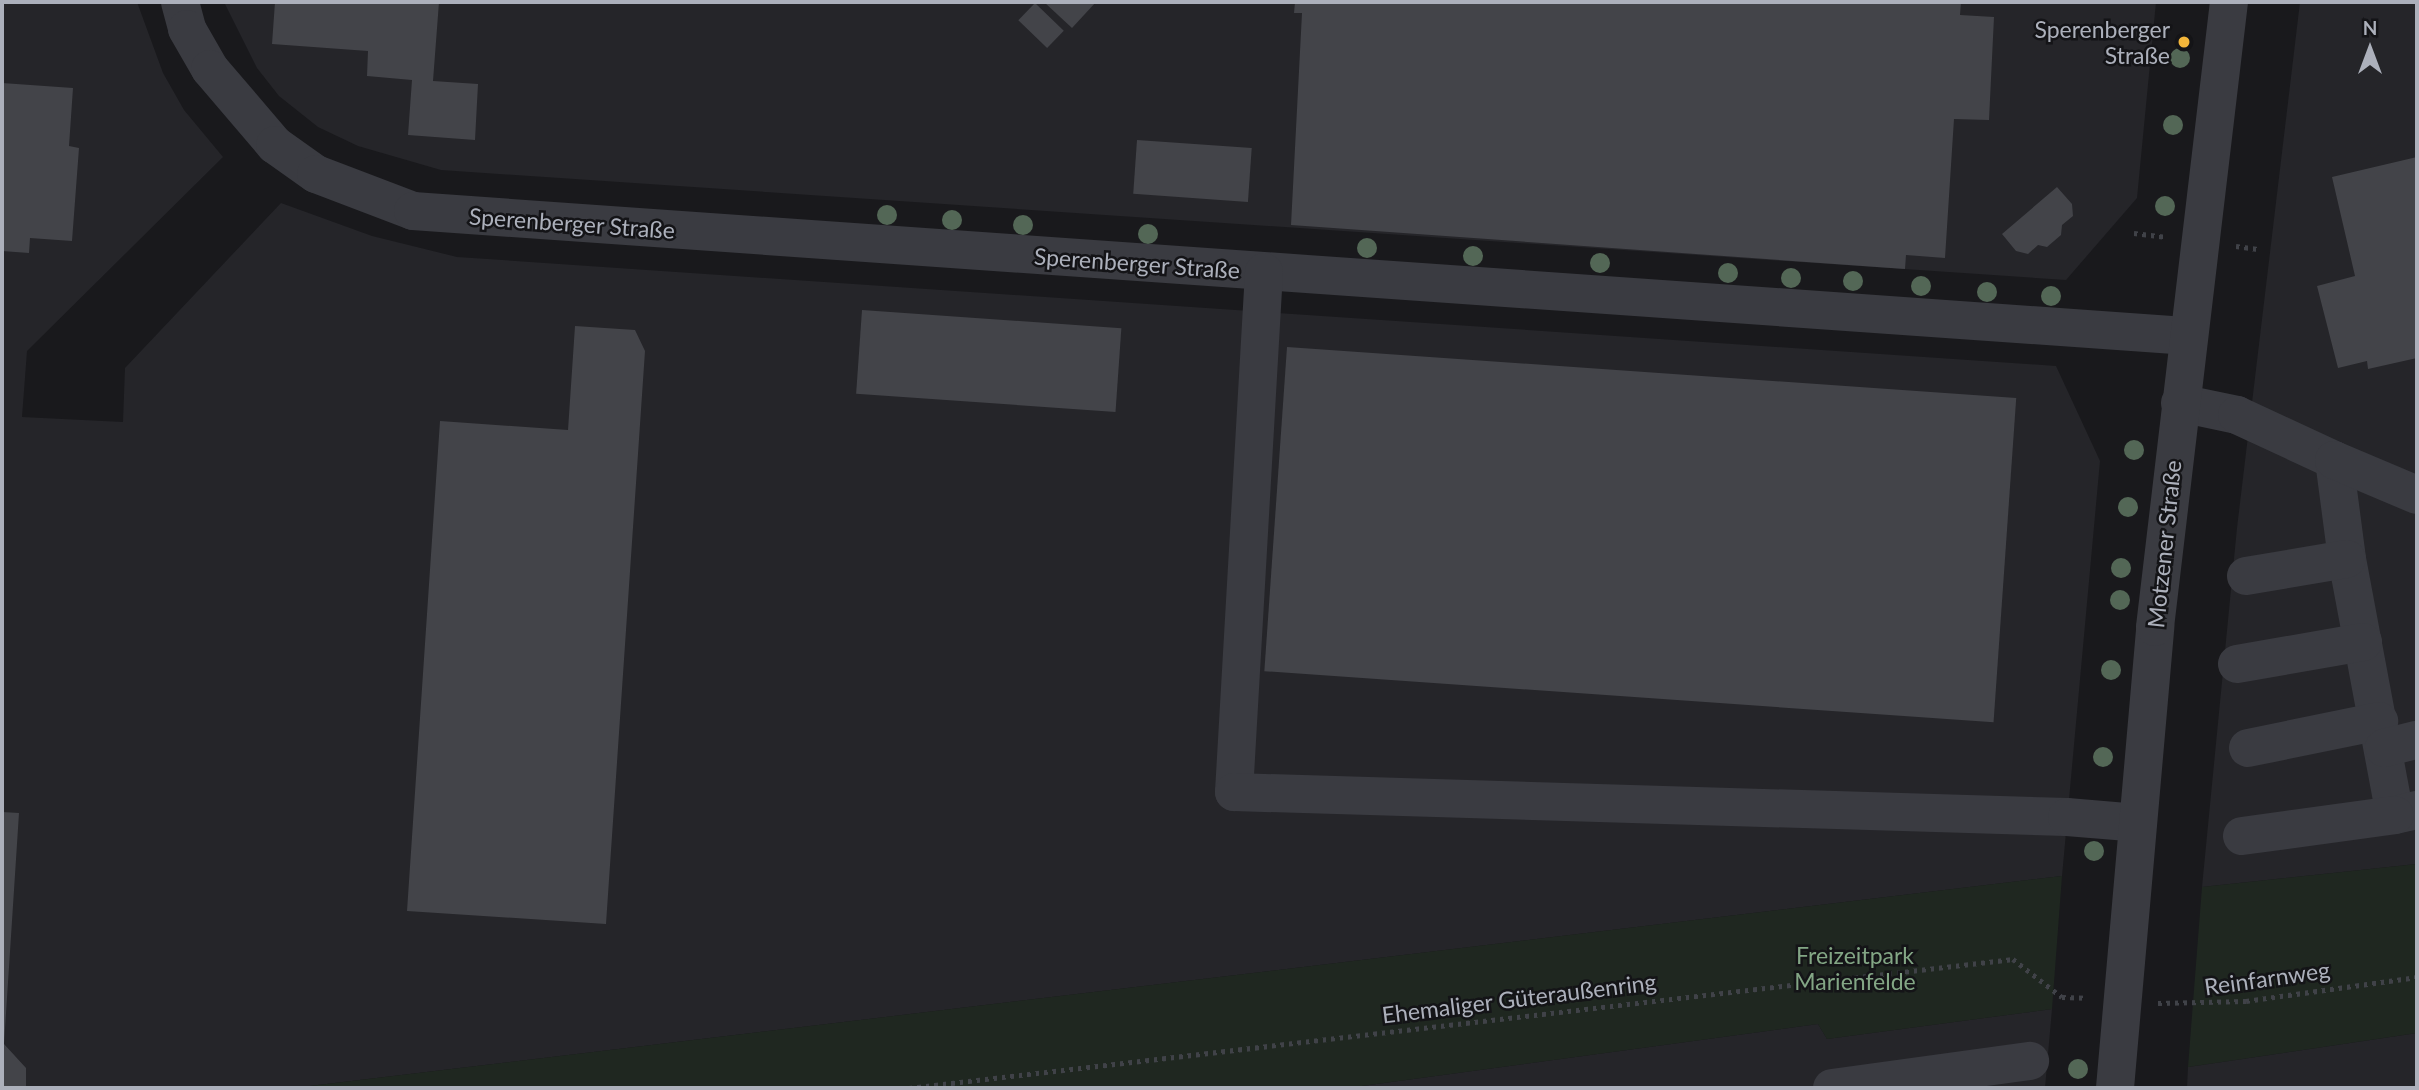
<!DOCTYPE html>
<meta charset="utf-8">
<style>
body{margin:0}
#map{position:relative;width:2419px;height:1090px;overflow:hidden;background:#19191c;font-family:Lato,sans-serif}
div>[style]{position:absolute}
.built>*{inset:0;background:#252529}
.green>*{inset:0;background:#1f2720}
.building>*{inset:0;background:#434449;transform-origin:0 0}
.path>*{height:4.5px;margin-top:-2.25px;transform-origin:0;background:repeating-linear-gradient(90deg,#404248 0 3.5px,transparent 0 8.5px)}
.minor>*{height:38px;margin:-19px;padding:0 19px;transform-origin:19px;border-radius:19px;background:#3a3b41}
.trees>*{width:20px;height:20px;margin:-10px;border-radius:50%;background:#536756}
.dots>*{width:19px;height:19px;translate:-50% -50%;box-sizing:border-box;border:4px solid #141417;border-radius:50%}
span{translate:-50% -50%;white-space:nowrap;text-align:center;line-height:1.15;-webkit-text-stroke:5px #141417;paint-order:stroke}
.poi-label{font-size:23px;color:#acb0bb}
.right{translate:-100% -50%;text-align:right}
.street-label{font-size:23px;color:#acb0bb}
.park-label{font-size:23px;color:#83a685}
.frame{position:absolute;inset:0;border:4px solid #acb0bb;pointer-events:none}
.north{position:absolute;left:2335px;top:14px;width:70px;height:70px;-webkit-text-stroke:5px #141417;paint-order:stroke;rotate:0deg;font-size:19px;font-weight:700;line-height:28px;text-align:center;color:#acb0bb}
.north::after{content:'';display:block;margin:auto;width:24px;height:32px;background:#acb0bb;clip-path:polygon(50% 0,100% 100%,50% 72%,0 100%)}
</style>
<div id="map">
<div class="built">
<div style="clip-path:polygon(2px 2px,137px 2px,163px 73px,184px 110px,223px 157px,27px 351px,22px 417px,123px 422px,125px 368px,281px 203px,372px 236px,457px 257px,2056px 366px,2100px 461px,2062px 876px,293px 1088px,2px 1088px)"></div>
<div style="clip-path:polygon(224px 2px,2156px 2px,2137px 198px,2066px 280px,441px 170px,358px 146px,318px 127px,279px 96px,257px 68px)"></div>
<div style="clip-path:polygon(2300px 2px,2417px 2px,2417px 864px,2202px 887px,2237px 528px)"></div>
<div style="clip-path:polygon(2052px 1009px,2045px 1088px,1347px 1088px,1818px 1024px,1827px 1039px)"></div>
<div style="clip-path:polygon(2417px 1033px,2417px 1088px,2187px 1088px,2188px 1067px)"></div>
</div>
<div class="green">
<div style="clip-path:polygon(2417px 864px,2417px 1033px,2188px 1067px,2202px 887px)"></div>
<div style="clip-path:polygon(2062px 876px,2052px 1009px,1827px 1039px,1818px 1024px,1347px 1088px,293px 1088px)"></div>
</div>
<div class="building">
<div style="clip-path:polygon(275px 2px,439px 2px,433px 81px,478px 84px,475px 140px,408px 135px,412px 80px,367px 76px,368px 51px,272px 44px)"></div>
<div style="clip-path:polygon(1044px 2px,1096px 2px,1072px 28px)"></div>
<div style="clip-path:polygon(1295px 2px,1961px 2px,1960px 15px,1994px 17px,1989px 120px,1954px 119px,1945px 258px,1906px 255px,1905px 269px,1291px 225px,1302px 13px,1294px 13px)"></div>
<div style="left:1035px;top:3px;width:40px;height:24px;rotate:44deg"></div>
<div style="clip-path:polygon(2px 83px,73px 88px,69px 146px,79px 148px,72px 241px,30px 238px,29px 253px,2px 251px)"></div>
<div style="left:1137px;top:140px;width:115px;height:54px;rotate:4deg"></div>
<div style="clip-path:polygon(2417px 157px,2417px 358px,2368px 369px,2367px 361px,2338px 368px,2317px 286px,2355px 276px,2332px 177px)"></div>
<div style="clip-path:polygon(2057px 187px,2072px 204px,2073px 216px,2062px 225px,2061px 235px,2047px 247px,2038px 245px,2028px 254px,2016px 251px,2002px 234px)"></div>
<div style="left:862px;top:310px;width:260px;height:84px;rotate:4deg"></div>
<div style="clip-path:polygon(575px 326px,635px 330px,645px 351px,606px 924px,407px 911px,440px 421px,568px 430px)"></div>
<div style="left:1287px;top:347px;width:731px;height:325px;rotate:4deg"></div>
<div style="clip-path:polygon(2px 812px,19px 813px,4px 1044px,26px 1068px,26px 1088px,2px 1088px)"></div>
</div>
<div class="path">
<div style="left:2134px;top:233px;width:31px;rotate:7deg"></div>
<div style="left:2236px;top:246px;width:22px;rotate:8deg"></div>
<div style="left:2158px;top:1003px;width:88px;rotate:-1.3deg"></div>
<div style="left:2246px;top:1001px;width:173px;rotate:-8deg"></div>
<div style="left:909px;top:1088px;width:1112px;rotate:-6.66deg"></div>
<div style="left:2013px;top:959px;width:62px;rotate:37.8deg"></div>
<div style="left:2062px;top:997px;width:24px;rotate:2deg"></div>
</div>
<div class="minor">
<div style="left:180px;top:2px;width:28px;rotate:75deg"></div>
<div style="left:187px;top:29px;width:46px;rotate:60.1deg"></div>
<div style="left:210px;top:69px;width:100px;rotate:49.5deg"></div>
<div style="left:275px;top:145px;width:50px;rotate:35.3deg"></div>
<div style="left:316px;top:174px;width:104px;rotate:20.9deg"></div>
<div style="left:413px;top:211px;width:1780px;rotate:4.03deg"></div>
<div style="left:1264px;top:272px;width:521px;rotate:93.3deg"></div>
<div style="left:1234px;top:792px;width:833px;rotate:1.72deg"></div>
<div style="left:2067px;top:817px;width:71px;rotate:4.8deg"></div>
<div style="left:2180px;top:403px;width:58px;rotate:11.9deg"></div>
<div style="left:2237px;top:415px;width:107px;rotate:24.9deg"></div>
<div style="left:2334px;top:460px;width:100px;rotate:82.5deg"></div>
<div style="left:2347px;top:559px;width:260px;rotate:79.4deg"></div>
<div style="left:2395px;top:815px;width:23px;rotate:-13deg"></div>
<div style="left:2334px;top:460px;width:90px;rotate:22.9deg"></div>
<div style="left:2246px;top:576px;width:102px;rotate:-9.6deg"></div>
<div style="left:2237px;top:664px;width:128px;rotate:-9.9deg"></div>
<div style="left:2248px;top:748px;width:134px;rotate:-11.6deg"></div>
<div style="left:2384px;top:748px;width:34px;rotate:-14deg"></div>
<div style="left:2242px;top:836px;width:154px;rotate:-7.8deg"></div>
<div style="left:1832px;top:1088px;width:200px;rotate:-7.8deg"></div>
<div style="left:2115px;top:1088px;width:463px;rotate:-85deg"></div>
<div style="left:2155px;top:627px;width:629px;rotate:-83.25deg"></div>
</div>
<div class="trees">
<div style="left:2180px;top:58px"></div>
<div style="left:2173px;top:125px"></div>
<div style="left:2165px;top:206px"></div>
<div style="left:887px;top:215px"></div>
<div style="left:952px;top:220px"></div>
<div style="left:1023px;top:225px"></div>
<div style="left:1148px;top:234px"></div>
<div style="left:1367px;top:248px"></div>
<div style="left:1473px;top:256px"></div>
<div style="left:1600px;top:263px"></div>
<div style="left:1728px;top:273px"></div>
<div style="left:1791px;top:278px"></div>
<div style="left:1853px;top:281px"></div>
<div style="left:1921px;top:286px"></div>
<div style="left:1987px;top:292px"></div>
<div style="left:2051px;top:296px"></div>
<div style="left:2134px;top:450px"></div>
<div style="left:2128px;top:507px"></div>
<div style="left:2121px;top:568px"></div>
<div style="left:2120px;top:600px"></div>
<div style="left:2111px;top:670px"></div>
<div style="left:2103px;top:757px"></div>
<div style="left:2094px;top:851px"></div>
<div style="left:2078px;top:1069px"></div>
</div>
<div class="dots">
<div style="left:2184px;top:42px;background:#f3b63a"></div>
</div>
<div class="poi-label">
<span class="right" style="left:2170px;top:42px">Sperenberger<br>Straße</span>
</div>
<div class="street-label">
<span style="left:572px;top:223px;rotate:4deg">Sperenberger Straße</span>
<span style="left:1137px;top:263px;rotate:4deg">Sperenberger Straße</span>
<span style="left:2164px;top:544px;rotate:-84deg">Motzener Straße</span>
<span style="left:2267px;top:978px;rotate:-8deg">Reinfarnweg</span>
<span style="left:1519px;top:998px;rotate:-7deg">Ehemaliger Güteraußenring</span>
</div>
<div class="park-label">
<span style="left:1855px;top:968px">Freizeitpark<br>Marienfelde</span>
</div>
<div class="frame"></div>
<div class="north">N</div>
</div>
